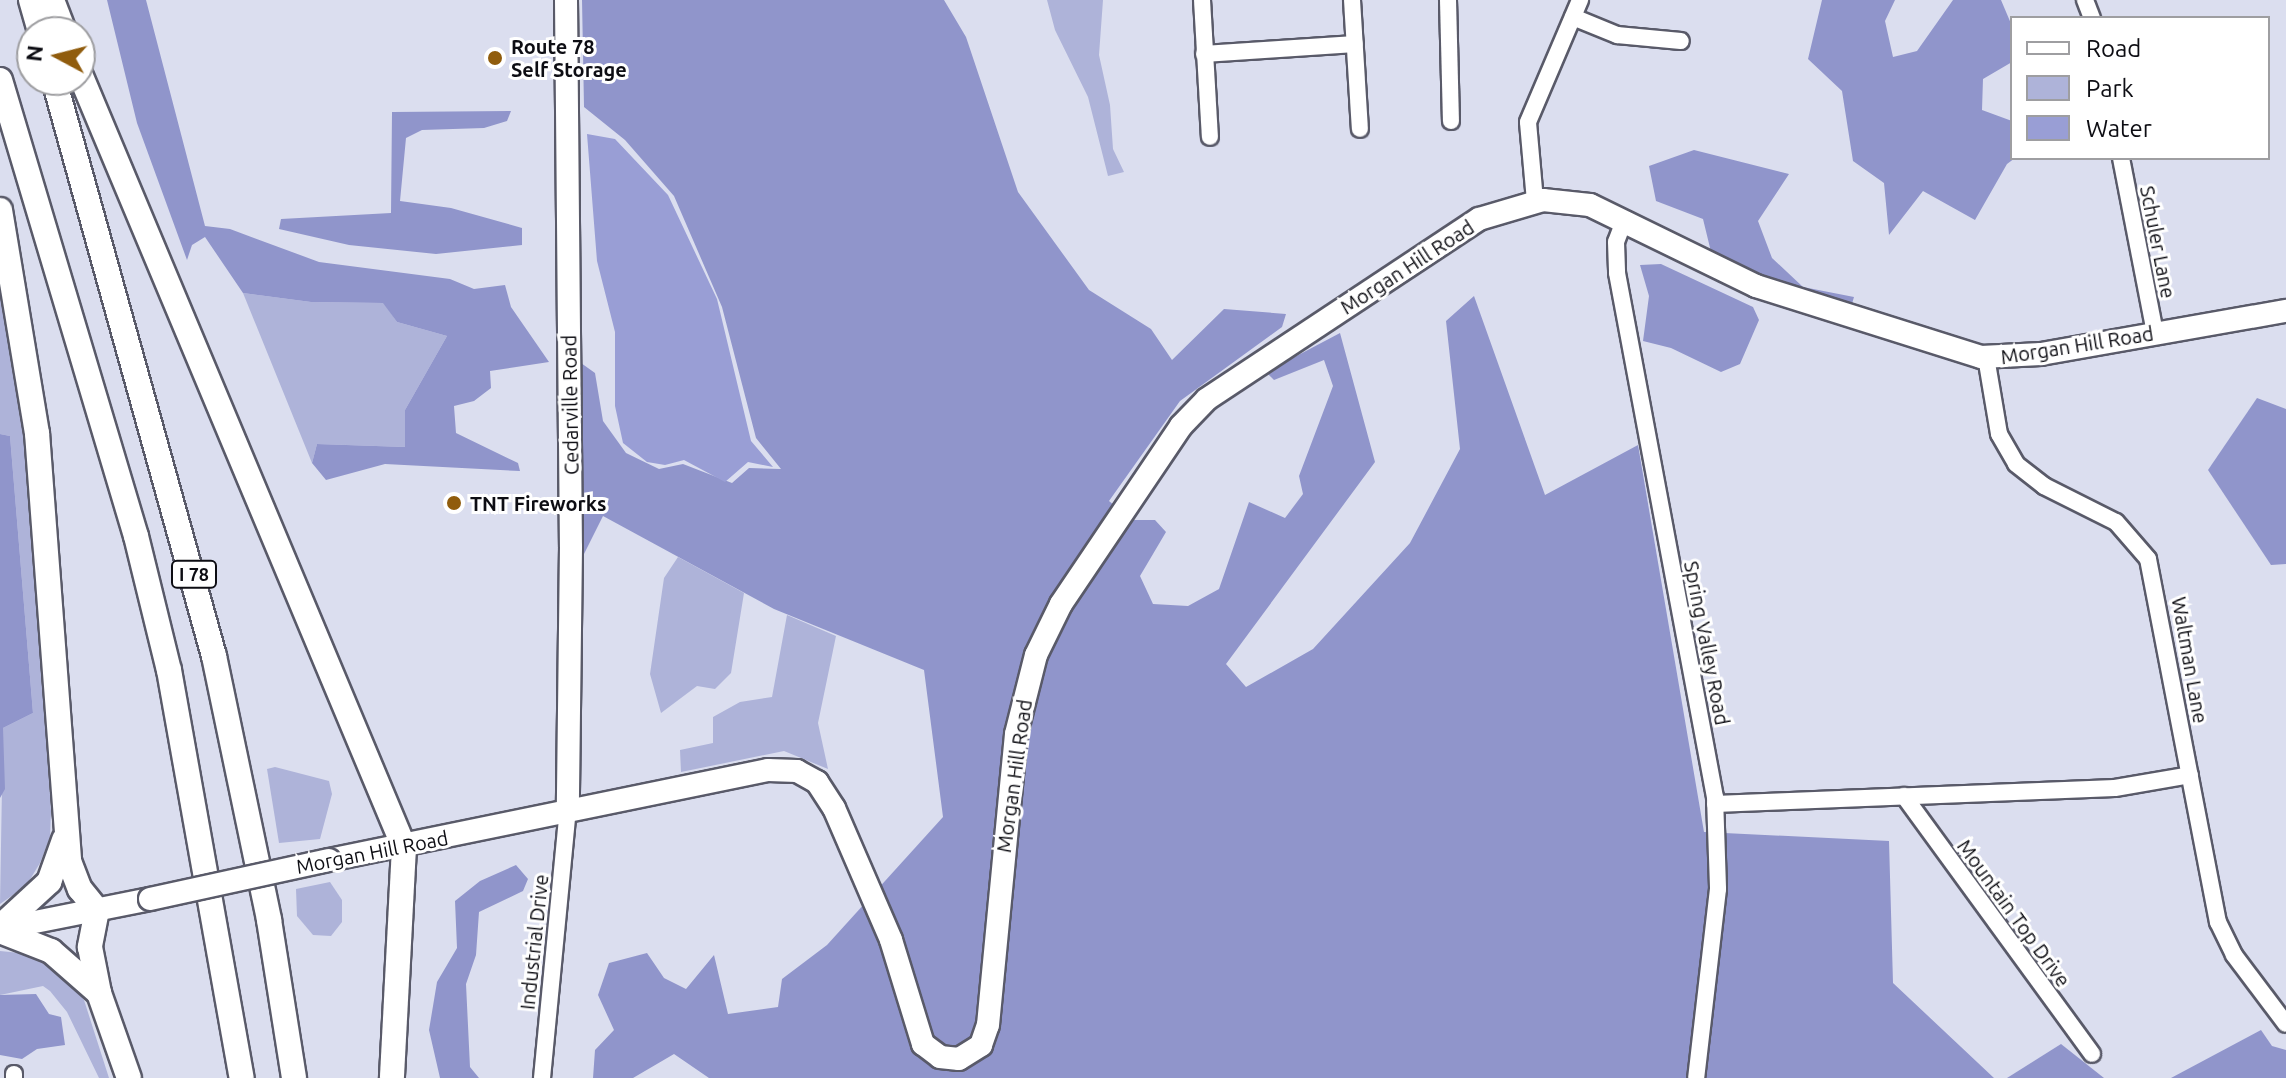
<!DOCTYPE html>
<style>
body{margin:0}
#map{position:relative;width:2286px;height:1078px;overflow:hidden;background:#dbdeef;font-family:Ubuntu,sans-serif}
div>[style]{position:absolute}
.green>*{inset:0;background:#aeb3d9}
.forest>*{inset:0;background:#9095cb}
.water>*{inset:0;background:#999ed5}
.roads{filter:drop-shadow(2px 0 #595a69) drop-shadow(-2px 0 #595a69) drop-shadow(0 2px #595a69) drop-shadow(0 -2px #595a69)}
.minor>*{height:16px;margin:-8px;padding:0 8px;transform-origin:8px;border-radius:8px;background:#fff}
.major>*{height:22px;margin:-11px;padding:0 11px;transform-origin:11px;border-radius:11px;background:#fff}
.highway>*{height:24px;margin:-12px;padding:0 12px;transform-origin:12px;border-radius:12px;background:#fff}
.bridges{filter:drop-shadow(2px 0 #595a69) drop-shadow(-2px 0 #595a69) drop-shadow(0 2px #595a69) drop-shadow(0 -2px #595a69)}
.major-bridge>*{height:22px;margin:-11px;padding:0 11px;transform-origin:11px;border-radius:11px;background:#fff}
.dots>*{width:22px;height:22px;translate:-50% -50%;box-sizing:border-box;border:4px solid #fff;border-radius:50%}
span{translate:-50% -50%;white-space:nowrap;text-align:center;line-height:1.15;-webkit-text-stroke:6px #fff;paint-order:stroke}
.shield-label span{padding:2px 6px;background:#fff;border:2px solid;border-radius:6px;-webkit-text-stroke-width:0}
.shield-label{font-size:18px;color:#0d0d13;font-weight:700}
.poi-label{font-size:20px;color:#0d0d13;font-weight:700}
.left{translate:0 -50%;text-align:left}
.street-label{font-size:20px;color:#0d0d13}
.legend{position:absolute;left:2010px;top:16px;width:260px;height:144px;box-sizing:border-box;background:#fff;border:2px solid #9e9ea1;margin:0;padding:10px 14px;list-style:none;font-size:24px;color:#0d0d13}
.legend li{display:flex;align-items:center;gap:16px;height:40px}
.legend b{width:40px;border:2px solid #9e9ea1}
.north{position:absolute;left:16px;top:16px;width:80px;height:80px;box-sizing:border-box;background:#fff;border:2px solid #9e9ea1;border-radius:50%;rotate:277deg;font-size:22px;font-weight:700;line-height:32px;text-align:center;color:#0d0d13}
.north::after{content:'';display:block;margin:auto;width:28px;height:36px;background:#905c0d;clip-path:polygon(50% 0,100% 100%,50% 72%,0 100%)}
</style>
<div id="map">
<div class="green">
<div style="clip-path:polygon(1047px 0,1103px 0,1099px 55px,1110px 105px,1113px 149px,1124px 172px,1108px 176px,1088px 97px,1055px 30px)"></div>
<div style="clip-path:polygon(0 277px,29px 461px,51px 811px,50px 838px,40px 863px,26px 886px,0 904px,3px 728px,33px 713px,10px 436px,0 434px)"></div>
<div style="clip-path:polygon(243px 293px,311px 302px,384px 303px,397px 322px,447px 336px,405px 410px,406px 447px,317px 444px,312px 463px)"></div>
<div style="clip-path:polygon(678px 557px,744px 593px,731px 673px,715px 689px,697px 686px,661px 713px,650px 674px,664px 578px)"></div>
<div style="clip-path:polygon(787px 615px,836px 636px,818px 723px,828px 769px,784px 751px,681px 772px,680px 750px,713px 743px,713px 717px,740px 702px,772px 697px)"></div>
<div style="clip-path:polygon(275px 767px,329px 781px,332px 794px,320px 839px,279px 843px,267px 769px)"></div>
<div style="clip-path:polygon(330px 882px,342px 900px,342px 922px,331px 936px,313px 935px,297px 916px,296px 889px)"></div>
<div style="clip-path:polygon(0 951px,30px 954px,73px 984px,84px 1000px,109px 1078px,99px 1078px,67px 1012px,50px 991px,43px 986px,0 995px)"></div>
</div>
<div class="forest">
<div style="clip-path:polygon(107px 0,146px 0,205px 226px,230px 229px,319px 262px,450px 279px,474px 289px,505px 285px,511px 307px,549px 362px,490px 371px,491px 388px,474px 401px,454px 406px,456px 433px,518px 463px,520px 471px,385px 464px,326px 480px,312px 463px,317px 444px,405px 447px,405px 410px,447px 336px,397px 322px,383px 303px,311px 302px,243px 293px,205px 237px,192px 245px,187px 260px,137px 123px)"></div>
<div style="clip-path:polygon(582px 0,944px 0,966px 37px,1018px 192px,1089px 290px,1151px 329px,1172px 360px,1224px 309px,1286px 314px,1282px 327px,1180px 401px,1109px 501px,1132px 520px,1155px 520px,1166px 532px,1140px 576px,1153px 604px,1188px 606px,1219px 589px,1249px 502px,1285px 518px,1303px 494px,1299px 476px,1333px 386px,1324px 360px,1274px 380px,1266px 372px,1340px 333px,1375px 462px,1226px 664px,1246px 687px,1313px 649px,1410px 543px,1460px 449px,1446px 321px,1474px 296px,1545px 495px,1638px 445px,1704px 832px,1889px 841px,1893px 983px,1994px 1078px,709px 1078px,674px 1054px,633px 1078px,593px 1078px,595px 1050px,614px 1030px,598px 995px,609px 963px,647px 953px,664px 978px,686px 989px,714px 955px,728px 1014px,778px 1007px,782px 979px,827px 945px,943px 817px,924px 670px,774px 609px,603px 516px,584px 554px,581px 363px,595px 373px,603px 421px,626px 453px,659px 469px,683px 464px,732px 483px,749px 468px,781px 469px,756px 438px,722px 307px,674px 196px,625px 140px,584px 107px)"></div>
<div style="clip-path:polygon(1822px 0,1895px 0,1885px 21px,1893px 57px,1917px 51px,1953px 0,2001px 0,2012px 26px,2012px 62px,1983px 79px,1982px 110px,2012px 121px,2015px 158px,2007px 164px,1975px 220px,1923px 191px,1889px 235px,1884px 183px,1853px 161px,1842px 91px,1808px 59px)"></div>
<div style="clip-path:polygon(511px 111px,507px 121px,484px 128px,422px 130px,406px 138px,400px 201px,451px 208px,522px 228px,522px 245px,436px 254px,349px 245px,279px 229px,281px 219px,391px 213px,392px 112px)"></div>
<div style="clip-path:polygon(1694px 150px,1789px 174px,1758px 221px,1772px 258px,1803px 287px,1854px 297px,1851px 307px,1747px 274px,1712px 256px,1703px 219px,1656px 201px,1649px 166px)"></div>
<div style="clip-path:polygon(1661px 264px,1753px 307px,1759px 320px,1740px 364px,1721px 372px,1671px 348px,1643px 341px,1649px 296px,1640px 265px)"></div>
<div style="clip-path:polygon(2257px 398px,2286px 409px,2286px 564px,2271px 565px,2208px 470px)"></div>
<div style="clip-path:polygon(0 434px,10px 436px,33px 713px,3px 728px,5px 789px,0 798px)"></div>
<div style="clip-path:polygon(516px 865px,528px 879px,523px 891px,479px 912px,476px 955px,466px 984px,470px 1067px,479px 1078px,440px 1078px,429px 1030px,437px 982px,457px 948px,455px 901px,480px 881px)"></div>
<div style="clip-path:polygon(36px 994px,49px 1014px,61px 1017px,65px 1045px,37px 1049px,22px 1059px,0 1055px,0 995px)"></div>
<div style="clip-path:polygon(2261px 1030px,2272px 1046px,2286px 1050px,2286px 1078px,2171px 1078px)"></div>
<div style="clip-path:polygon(2061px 1044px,2104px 1078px,2007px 1078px)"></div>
</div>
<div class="water">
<div style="clip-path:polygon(587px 134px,615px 139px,668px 195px,717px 299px,751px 441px,773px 467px,748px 462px,725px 482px,684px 460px,665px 465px,647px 462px,623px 443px,615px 406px,615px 332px,597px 261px)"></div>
</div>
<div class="roads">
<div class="minor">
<div style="left:1202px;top:0;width:137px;rotate:86.7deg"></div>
<div style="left:1352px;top:0;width:129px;rotate:86.5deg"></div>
<div style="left:1448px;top:0;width:121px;rotate:88.6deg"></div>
<div style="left:2085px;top:0;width:19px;rotate:69deg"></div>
<div style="left:1573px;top:17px;width:48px;rotate:22.2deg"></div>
<div style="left:1617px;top:35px;width:64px;rotate:5.4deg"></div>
<div style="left:1204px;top:54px;width:151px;rotate:-3.8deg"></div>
<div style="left:2121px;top:158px;width:178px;rotate:79deg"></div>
<div style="left:1535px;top:201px;width:79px;rotate:-95.1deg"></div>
<div style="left:1528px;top:122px;width:133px;rotate:-66.9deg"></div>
<div style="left:1624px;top:221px;width:22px;rotate:111deg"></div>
<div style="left:1616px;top:242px;width:31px;rotate:88deg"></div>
<div style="left:1617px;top:273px;width:533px;rotate:79.41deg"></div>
<div style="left:1715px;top:797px;width:92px;rotate:88.1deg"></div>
<div style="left:1718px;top:889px;width:190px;rotate:96.6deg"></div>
<div style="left:1986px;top:357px;width:78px;rotate:80.4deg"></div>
<div style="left:1999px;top:434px;width:34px;rotate:60deg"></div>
<div style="left:2016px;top:464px;width:36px;rotate:38deg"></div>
<div style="left:2044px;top:486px;width:80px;rotate:26.6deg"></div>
<div style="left:2116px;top:522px;width:49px;rotate:49.1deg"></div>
<div style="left:2148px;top:559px;width:370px;rotate:79.1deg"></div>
<div style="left:2218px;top:922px;width:37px;rotate:64deg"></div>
<div style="left:2234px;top:955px;width:86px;rotate:53deg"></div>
<div style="left:1904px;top:796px;width:319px;rotate:53.9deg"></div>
<div style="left:1715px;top:804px;width:400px;rotate:-2.3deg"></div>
<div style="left:2115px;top:788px;width:76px;rotate:-9.8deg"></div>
<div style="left:14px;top:1078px;width:4px;rotate:-90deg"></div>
<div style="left:542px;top:1078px;width:269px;rotate:-84.5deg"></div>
</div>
<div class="major">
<div style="left:566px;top:0;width:547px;rotate:89.48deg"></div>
<div style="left:571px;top:547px;width:263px;rotate:90.7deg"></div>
<div style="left:329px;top:860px;width:448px;rotate:-11.6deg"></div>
<div style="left:768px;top:770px;width:29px;rotate:2deg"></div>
<div style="left:797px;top:771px;width:23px;rotate:29deg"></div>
<div style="left:817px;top:782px;width:31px;rotate:57deg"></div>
<div style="left:834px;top:808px;width:144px;rotate:66.6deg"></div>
<div style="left:891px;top:940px;width:109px;rotate:72.9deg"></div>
<div style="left:923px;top:1044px;width:21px;rotate:37deg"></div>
<div style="left:940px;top:1057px;width:19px;rotate:6deg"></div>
<div style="left:959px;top:1059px;width:26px;rotate:-32deg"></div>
<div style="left:981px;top:1045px;width:21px;rotate:-71deg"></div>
<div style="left:988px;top:1025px;width:292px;rotate:-84.5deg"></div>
<div style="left:1016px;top:734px;width:81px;rotate:-75.8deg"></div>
<div style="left:1036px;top:655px;width:57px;rotate:-63.9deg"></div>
<div style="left:1061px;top:604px;width:215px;rotate:-56deg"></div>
<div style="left:1181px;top:426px;width:37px;rotate:-46deg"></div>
<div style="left:1207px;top:399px;width:326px;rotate:-33.5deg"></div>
<div style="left:1479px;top:219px;width:67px;rotate:-16.5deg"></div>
<div style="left:1543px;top:200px;width:47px;rotate:6.1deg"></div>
<div style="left:1590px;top:205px;width:185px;rotate:26deg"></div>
<div style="left:1756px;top:286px;width:236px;rotate:17.5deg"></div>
<div style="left:1981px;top:357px;width:60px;rotate:-2.9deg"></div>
<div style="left:2041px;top:354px;width:249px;rotate:-10deg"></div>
<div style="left:0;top:929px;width:153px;rotate:-11.3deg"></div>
</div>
<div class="highway">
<div style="left:31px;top:0;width:33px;rotate:74deg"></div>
<div style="left:52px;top:0;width:34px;rotate:69deg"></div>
<div style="left:80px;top:74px;width:838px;rotate:67.26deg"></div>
<div style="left:404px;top:847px;width:231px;rotate:93deg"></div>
<div style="left:0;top:80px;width:476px;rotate:73.4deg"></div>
<div style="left:136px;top:536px;width:138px;rotate:76.2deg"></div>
<div style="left:169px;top:670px;width:414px;rotate:79.9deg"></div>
<div style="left:54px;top:80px;width:598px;rotate:74.48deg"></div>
<div style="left:214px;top:656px;width:270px;rotate:78.2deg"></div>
<div style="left:269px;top:920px;width:160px;rotate:81deg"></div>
<div style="left:0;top:210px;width:226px;rotate:80.6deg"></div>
<div style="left:37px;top:433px;width:429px;rotate:85.7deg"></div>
<div style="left:69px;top:861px;width:30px;rotate:69deg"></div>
<div style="left:80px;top:889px;width:27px;rotate:51deg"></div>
<div style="left:97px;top:910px;width:38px;rotate:101deg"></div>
<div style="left:90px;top:947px;width:47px;rotate:78.9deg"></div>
<div style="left:0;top:927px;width:67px;rotate:-42.6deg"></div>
<div style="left:49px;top:882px;width:45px;rotate:-70.3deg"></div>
<div style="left:0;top:931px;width:55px;rotate:21.4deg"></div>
<div style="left:51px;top:951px;width:64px;rotate:41.2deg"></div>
<div style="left:99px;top:993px;width:90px;rotate:70.6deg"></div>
</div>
</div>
<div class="bridges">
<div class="major-bridge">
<div style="left:150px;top:899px;width:183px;rotate:-12.3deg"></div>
</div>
</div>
<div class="dots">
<div style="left:495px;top:58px;background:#905c0d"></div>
<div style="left:454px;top:503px;background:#905c0d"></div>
</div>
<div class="shield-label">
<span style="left:194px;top:574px">I 78</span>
</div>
<div class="poi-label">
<span class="left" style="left:511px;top:58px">Route 78<br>Self Storage</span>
<span class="left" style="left:470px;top:503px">TNT Fireworks</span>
</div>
<div class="street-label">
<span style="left:2158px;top:242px;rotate:79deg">Schuler Lane</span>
<span style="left:1407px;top:267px;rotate:-33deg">Morgan Hill Road</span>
<span style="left:2077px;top:345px;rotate:-9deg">Morgan Hill Road</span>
<span style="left:570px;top:405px;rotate:-91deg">Cedarville Road</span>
<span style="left:1707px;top:643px;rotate:79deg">Spring Valley Road</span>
<span style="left:2190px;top:660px;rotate:80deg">Waltman Lane</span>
<span style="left:1014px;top:776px;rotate:-82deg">Morgan Hill Road</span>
<span style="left:372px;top:852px;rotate:-11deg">Morgan Hill Road</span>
<span style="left:2014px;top:913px;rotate:54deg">Mountain Top Drive</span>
<span style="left:534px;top:942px;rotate:-84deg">Industrial Drive</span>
</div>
<ul class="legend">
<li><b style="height:10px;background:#fff"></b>Road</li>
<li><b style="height:22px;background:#aeb3d9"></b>Park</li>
<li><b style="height:22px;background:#999ed5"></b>Water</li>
</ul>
<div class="north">N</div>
</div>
